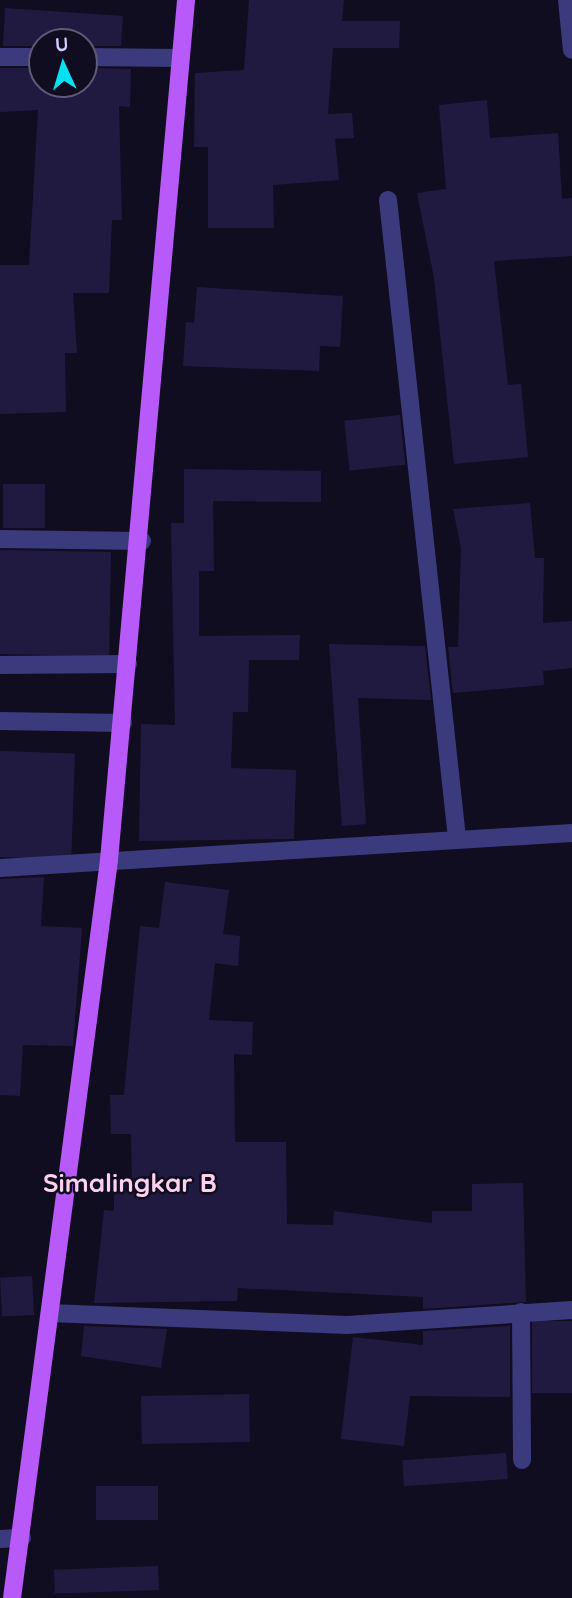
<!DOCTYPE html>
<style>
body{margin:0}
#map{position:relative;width:572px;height:1598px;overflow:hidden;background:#100d20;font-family:Quicksand,sans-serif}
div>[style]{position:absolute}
.building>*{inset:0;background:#211a40;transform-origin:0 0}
.minor>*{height:18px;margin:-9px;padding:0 9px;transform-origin:9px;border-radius:9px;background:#3a3a7d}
.major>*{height:18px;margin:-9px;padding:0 9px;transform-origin:9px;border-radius:9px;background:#b859f9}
span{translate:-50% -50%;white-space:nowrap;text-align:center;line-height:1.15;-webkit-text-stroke:5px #100d20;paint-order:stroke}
.district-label{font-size:26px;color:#fdd0ee;font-weight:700}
.north{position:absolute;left:28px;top:28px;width:70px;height:70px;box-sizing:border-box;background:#100d20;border:2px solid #5e5a78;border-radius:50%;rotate:356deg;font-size:19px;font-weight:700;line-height:28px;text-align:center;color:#d2cefd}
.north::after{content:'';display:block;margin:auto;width:24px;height:32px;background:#09e0ef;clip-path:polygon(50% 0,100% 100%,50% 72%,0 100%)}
</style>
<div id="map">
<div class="building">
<div style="clip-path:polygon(249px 0,344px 0,342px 21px,400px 21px,399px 48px,333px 48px,328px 114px,352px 113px,354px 138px,335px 139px,339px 180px,273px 185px,274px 228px,208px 228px,208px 147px,194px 147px,195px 73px,244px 70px)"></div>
<div style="clip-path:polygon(5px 8px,123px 16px,121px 46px,3px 46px)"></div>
<div style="clip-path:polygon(0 68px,42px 68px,42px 84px,84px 84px,84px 68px,131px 69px,130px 107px,119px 106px,122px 220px,112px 220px,109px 293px,73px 293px,77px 353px,65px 353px,66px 412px,0 414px,0 265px,29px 265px,38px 110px,0 112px)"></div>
<div style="clip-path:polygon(487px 100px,490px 138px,558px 133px,562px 199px,572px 198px,572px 256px,494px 261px,508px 385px,521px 384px,528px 457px,454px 464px,434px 278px,417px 193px,446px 189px,439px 105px)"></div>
<div style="clip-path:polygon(197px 287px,343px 296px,340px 347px,320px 346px,319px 371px,183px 366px,186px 322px,194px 323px)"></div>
<div style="left:400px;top:415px;width:50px;height:56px;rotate:84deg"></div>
<div style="clip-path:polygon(184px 469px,321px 471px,321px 502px,213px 501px,214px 571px,199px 571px,199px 636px,300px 635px,299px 660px,249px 660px,248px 712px,233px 712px,231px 768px,296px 770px,294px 839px,139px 841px,141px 724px,175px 725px,171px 523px,184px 523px)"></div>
<div style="left:3px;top:484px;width:42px;height:44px"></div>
<div style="clip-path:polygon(530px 503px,535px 558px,544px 558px,543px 623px,572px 621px,572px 668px,543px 671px,544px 685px,453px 693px,448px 647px,458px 647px,461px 548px,453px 509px)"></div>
<div style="left:0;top:550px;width:111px;height:104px;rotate:1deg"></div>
<div style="clip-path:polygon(329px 644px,425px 646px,431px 700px,358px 698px,366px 824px,342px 826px)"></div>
<div style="left:0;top:751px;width:75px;height:106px;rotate:2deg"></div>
<div style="clip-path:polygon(44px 877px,41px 926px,82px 928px,73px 1046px,23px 1045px,20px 1096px,0 1095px,0 879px)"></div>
<div style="clip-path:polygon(165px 882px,229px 890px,223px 934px,240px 936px,238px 966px,215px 963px,209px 1020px,253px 1022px,252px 1055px,234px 1054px,235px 1142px,286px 1142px,287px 1224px,333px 1225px,334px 1211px,432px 1223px,432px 1211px,472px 1211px,472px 1184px,523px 1183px,526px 1302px,423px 1309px,423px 1297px,238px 1288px,237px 1301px,94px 1303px,104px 1210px,114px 1211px,114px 1183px,132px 1183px,131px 1134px,111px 1134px,110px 1095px,124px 1095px,140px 926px,159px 928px)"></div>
<div style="left:32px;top:1276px;width:39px;height:32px;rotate:87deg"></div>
<div style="left:572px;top:1321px;width:72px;height:40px;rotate:90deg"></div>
<div style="clip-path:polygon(84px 1326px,167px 1329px,161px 1368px,81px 1356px)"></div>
<div style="clip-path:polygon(510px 1326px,510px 1397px,410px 1396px,404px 1446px,341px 1439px,353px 1337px,423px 1345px,423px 1331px)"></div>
<div style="left:249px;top:1394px;width:48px;height:108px;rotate:89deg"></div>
<div style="left:506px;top:1453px;width:26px;height:104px;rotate:86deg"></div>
<div style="left:158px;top:1486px;width:34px;height:62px;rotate:90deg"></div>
<div style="left:158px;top:1566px;width:24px;height:104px;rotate:88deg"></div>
</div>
<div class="minor">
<div style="left:567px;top:0;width:50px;rotate:84.3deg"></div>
<div style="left:0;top:57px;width:42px"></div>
<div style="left:84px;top:57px;width:93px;rotate:0.6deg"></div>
<div style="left:388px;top:200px;width:642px;rotate:83.83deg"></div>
<div style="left:0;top:539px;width:142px;rotate:0.8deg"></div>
<div style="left:0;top:665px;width:128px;rotate:-0.4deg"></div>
<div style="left:0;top:721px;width:123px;rotate:0.9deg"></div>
<div style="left:0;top:868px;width:573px;rotate:-3.5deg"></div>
<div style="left:521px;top:1312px;width:148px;rotate:89.6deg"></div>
<div style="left:50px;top:1313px;width:297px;rotate:2.3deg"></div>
<div style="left:347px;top:1325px;width:225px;rotate:-3.8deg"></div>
<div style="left:0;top:1539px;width:22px;rotate:-3deg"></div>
</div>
<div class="major">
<div style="left:12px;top:1598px;width:744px;rotate:-82.51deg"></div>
<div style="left:109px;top:860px;width:863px;rotate:-84.88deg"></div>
</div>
<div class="district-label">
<span style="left:130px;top:1183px">Simalingkar B</span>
</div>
<div class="north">U</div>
</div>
